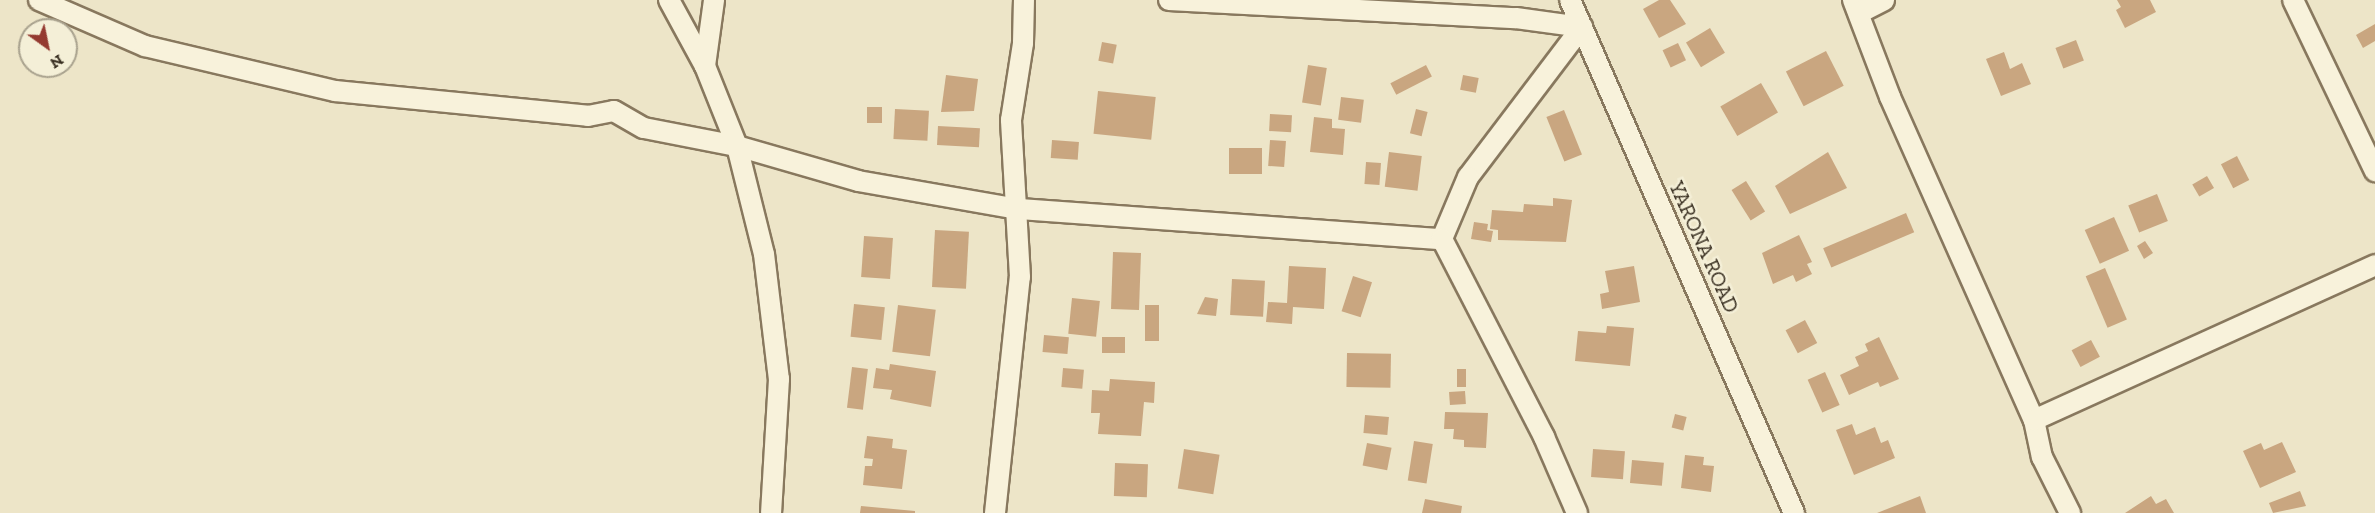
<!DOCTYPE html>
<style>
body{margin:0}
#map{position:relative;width:2375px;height:513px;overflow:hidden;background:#ede5c8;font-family:"Zilla Slab",serif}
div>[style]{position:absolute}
.building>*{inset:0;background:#c9a680;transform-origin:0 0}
.roads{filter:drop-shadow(2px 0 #88785e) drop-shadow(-2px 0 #88785e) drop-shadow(0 2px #88785e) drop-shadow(0 -2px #88785e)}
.street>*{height:20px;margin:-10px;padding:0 10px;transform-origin:10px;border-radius:10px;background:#f8f2db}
span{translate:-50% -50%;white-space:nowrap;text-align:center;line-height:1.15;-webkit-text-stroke:5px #f4efd7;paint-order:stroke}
.street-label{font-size:21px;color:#392f21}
.north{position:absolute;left:18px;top:18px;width:60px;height:60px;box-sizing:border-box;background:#f4efd7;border:2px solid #a9a28e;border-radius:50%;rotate:147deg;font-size:16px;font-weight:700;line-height:24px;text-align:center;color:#392f21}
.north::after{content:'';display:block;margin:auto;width:21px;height:27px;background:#943a30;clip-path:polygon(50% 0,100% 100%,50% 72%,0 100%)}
</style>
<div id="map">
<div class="building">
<div style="clip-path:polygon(1659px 0,1670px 0,1686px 24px,1659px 38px,1643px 9px)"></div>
<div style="clip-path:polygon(2117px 0,2150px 0,2156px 12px,2125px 28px,2116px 10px,2121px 7px)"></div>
<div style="clip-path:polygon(2375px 24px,2375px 41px,2363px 48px,2356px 35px)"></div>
<div style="left:1710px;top:28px;width:29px;height:28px;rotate:59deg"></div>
<div style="left:2076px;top:40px;width:22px;height:22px;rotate:69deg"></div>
<div style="left:1102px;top:42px;width:15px;height:19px;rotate:11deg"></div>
<div style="left:1678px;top:43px;width:19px;height:17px;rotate:65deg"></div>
<div style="left:1826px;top:51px;width:39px;height:45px;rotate:63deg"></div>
<div style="clip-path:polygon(2004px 52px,2010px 69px,2022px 63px,2031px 84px,2001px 96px,1986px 59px)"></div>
<div style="left:1308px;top:65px;width:19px;height:38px;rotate:9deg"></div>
<div style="left:1426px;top:65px;width:13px;height:40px;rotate:63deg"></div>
<div style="clip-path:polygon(946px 75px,978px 79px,974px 111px,941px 112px)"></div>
<div style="left:1463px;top:75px;width:16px;height:15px;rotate:11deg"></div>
<div style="left:1761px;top:83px;width:34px;height:47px;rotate:60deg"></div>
<div style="left:1098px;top:91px;width:58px;height:43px;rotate:6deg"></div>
<div style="left:1341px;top:97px;width:23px;height:23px;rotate:7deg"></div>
<div style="left:867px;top:107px;width:15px;height:16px"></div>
<div style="left:895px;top:109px;width:34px;height:30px;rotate:3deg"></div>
<div style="left:1416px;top:109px;width:12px;height:25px;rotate:14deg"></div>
<div style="left:1564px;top:110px;width:48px;height:19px;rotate:68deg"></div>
<div style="left:1270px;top:114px;width:22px;height:17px;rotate:3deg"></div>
<div style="clip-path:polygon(1314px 117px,1332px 119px,1332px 128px,1345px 129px,1343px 155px,1310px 152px)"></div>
<div style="left:938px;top:126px;width:42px;height:19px;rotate:3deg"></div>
<div style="left:1052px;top:140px;width:27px;height:18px;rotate:4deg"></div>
<div style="left:1270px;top:140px;width:16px;height:26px;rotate:4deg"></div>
<div style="left:1229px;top:148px;width:33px;height:26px"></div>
<div style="left:1389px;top:152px;width:33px;height:35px;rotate:7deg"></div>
<div style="clip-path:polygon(1828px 152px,1847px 188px,1790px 214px,1775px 186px)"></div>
<div style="left:2237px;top:156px;width:27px;height:18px;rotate:63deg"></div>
<div style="left:1366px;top:162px;width:15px;height:22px;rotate:4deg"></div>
<div style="left:2207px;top:176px;width:14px;height:17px;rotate:60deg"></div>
<div style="left:1746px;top:181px;width:36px;height:17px;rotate:58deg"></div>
<div style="left:2157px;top:194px;width:29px;height:31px;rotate:68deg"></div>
<div style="clip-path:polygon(1553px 198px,1572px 200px,1566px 242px,1498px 240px,1498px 230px,1490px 229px,1492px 210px,1523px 212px,1524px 204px,1553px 206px)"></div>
<div style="left:1906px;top:213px;width:21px;height:90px;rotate:67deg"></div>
<div style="left:2114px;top:217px;width:37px;height:32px;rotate:66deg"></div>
<div style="clip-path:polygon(1474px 222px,1488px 224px,1487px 230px,1493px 231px,1491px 242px,1471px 239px)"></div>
<div style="left:935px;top:230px;width:34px;height:57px;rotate:3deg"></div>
<div style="clip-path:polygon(1799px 235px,1812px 262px,1807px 264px,1812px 274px,1796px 282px,1793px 275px,1773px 284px,1762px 253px)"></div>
<div style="left:864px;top:236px;width:29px;height:41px;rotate:4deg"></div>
<div style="clip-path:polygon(2145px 241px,2153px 253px,2144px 259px,2137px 246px)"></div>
<div style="left:1113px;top:252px;width:28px;height:57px;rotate:2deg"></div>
<div style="clip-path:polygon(1289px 266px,1326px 268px,1324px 309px,1293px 307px,1292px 324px,1266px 322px,1268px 302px,1287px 303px)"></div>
<div style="clip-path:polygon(1634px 266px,1640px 302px,1602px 309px,1600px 294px,1609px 292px,1605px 271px)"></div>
<div style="left:2105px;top:268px;width:56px;height:21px;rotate:67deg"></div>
<div style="left:1353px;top:276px;width:20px;height:37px;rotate:18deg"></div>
<div style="left:1232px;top:279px;width:33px;height:36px;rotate:3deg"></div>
<div style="clip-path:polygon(1205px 297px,1218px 299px,1216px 316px,1197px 314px)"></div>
<div style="left:1072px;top:298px;width:28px;height:36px;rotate:6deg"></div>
<div style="left:854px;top:304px;width:31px;height:33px;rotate:6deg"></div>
<div style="left:898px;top:305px;width:38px;height:47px;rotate:7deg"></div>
<div style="left:1145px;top:305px;width:14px;height:36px"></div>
<div style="left:1805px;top:320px;width:26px;height:22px;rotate:62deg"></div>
<div style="clip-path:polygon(1607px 326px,1634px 328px,1630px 366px,1575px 361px,1578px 331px,1606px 333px)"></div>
<div style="left:1044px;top:335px;width:25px;height:17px;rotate:5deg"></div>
<div style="left:1102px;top:337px;width:23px;height:16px"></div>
<div style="clip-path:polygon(1879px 337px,1899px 379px,1880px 387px,1878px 382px,1849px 395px,1840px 375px,1859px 366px,1855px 357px,1868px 351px,1865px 344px)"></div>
<div style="left:2091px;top:340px;width:19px;height:22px;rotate:62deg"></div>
<div style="left:1347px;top:353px;width:44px;height:34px;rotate:1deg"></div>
<div style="clip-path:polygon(890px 364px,936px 371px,931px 407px,890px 399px,892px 390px,873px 388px,876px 368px,889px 370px)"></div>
<div style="left:852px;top:367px;width:16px;height:41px;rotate:7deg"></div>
<div style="left:1063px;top:368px;width:21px;height:19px;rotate:5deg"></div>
<div style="left:1457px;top:369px;width:9px;height:18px"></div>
<div style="left:1825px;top:372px;width:36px;height:19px;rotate:66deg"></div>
<div style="clip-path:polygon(1110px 379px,1155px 382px,1154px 403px,1144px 402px,1141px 436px,1098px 434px,1100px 413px,1091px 413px,1092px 390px,1109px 391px)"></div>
<div style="left:1465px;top:391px;width:13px;height:16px;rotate:86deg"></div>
<div style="clip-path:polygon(1445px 412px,1488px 413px,1486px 448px,1464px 447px,1464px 440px,1453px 439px,1454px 429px,1444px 429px)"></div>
<div style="left:1675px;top:414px;width:12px;height:14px;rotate:14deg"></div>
<div style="left:1365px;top:415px;width:24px;height:18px;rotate:5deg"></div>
<div style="clip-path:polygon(1852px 424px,1856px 435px,1875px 427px,1881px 443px,1888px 440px,1895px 458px,1854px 475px,1836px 430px)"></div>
<div style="clip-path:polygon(867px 436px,893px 439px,892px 448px,907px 450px,902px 489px,863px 485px,865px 466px,872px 466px,873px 459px,864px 458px)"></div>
<div style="left:1414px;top:441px;width:19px;height:40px;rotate:9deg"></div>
<div style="clip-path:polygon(2282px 442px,2296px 472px,2260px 488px,2243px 451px,2261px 443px,2264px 450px)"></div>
<div style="left:1367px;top:443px;width:25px;height:23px;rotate:11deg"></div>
<div style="left:1184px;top:449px;width:36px;height:40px;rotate:9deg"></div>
<div style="left:1593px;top:449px;width:32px;height:28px;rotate:4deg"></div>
<div style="clip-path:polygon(1685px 455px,1704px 457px,1703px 465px,1714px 466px,1711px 492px,1681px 488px)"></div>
<div style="left:1632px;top:460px;width:32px;height:23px;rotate:5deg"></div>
<div style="left:1115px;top:463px;width:33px;height:33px;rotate:2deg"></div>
<div style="clip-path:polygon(2300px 491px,2306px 506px,2273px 513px,2269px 503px)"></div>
<div style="clip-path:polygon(1920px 496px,1926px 513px,1877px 513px)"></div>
<div style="clip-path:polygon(2151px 496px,2156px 504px,2166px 499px,2174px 513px,2125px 513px)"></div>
<div style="clip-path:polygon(1425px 499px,1462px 506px,1461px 513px,1422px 513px)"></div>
<div style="clip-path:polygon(861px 506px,915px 511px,915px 513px,860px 513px)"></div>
</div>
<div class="roads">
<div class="street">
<div style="left:39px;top:0;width:116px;rotate:23.5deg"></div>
<div style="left:145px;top:46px;width:195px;rotate:13.3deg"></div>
<div style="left:335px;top:91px;width:254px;rotate:5.6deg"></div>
<div style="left:588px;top:116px;width:26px;rotate:-11deg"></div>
<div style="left:614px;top:111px;width:34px;rotate:30deg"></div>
<div style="left:644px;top:128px;width:95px;rotate:11deg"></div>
<div style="left:737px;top:146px;width:126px;rotate:16.1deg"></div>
<div style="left:858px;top:181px;width:163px;rotate:9.9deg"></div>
<div style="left:1019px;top:209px;width:424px;rotate:4.1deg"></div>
<div style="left:669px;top:0;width:75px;rotate:61.4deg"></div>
<div style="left:705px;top:66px;width:86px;rotate:68.2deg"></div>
<div style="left:737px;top:146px;width:111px;rotate:76deg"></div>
<div style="left:764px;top:254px;width:126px;rotate:83.2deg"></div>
<div style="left:779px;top:379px;width:134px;rotate:93.4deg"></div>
<div style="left:1169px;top:0;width:347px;rotate:3deg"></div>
<div style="left:1516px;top:18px;width:67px;rotate:7.8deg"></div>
<div style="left:1582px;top:27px;width:188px;rotate:127.2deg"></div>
<div style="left:1468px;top:177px;width:67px;rotate:112.8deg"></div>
<div style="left:1570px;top:0;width:560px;rotate:66.41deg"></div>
<div style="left:1853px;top:0;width:104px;rotate:69.1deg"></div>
<div style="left:1890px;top:97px;width:354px;rotate:66deg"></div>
<div style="left:2034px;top:420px;width:38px;rotate:78deg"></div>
<div style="left:2042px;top:457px;width:63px;rotate:63.4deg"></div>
<div style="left:2293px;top:0;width:190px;rotate:64.4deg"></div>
<div style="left:1859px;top:13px;width:28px;rotate:-27deg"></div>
<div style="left:705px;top:66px;width:67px;rotate:-82.2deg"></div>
<div style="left:1442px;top:239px;width:223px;rotate:62.7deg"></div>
<div style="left:1544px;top:437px;width:83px;rotate:66.5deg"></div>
<div style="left:2034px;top:420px;width:375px;rotate:-24.4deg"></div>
<div style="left:995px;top:513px;width:237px;rotate:-84deg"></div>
<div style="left:1020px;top:277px;width:157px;rotate:-93.3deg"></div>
<div style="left:1011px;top:120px;width:78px;rotate:-81.1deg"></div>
<div style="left:1023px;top:43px;width:43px;rotate:-88.7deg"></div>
</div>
</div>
<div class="street-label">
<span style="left:1704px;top:247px;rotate:66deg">YARONA ROAD</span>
</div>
<div class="north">N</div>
</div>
